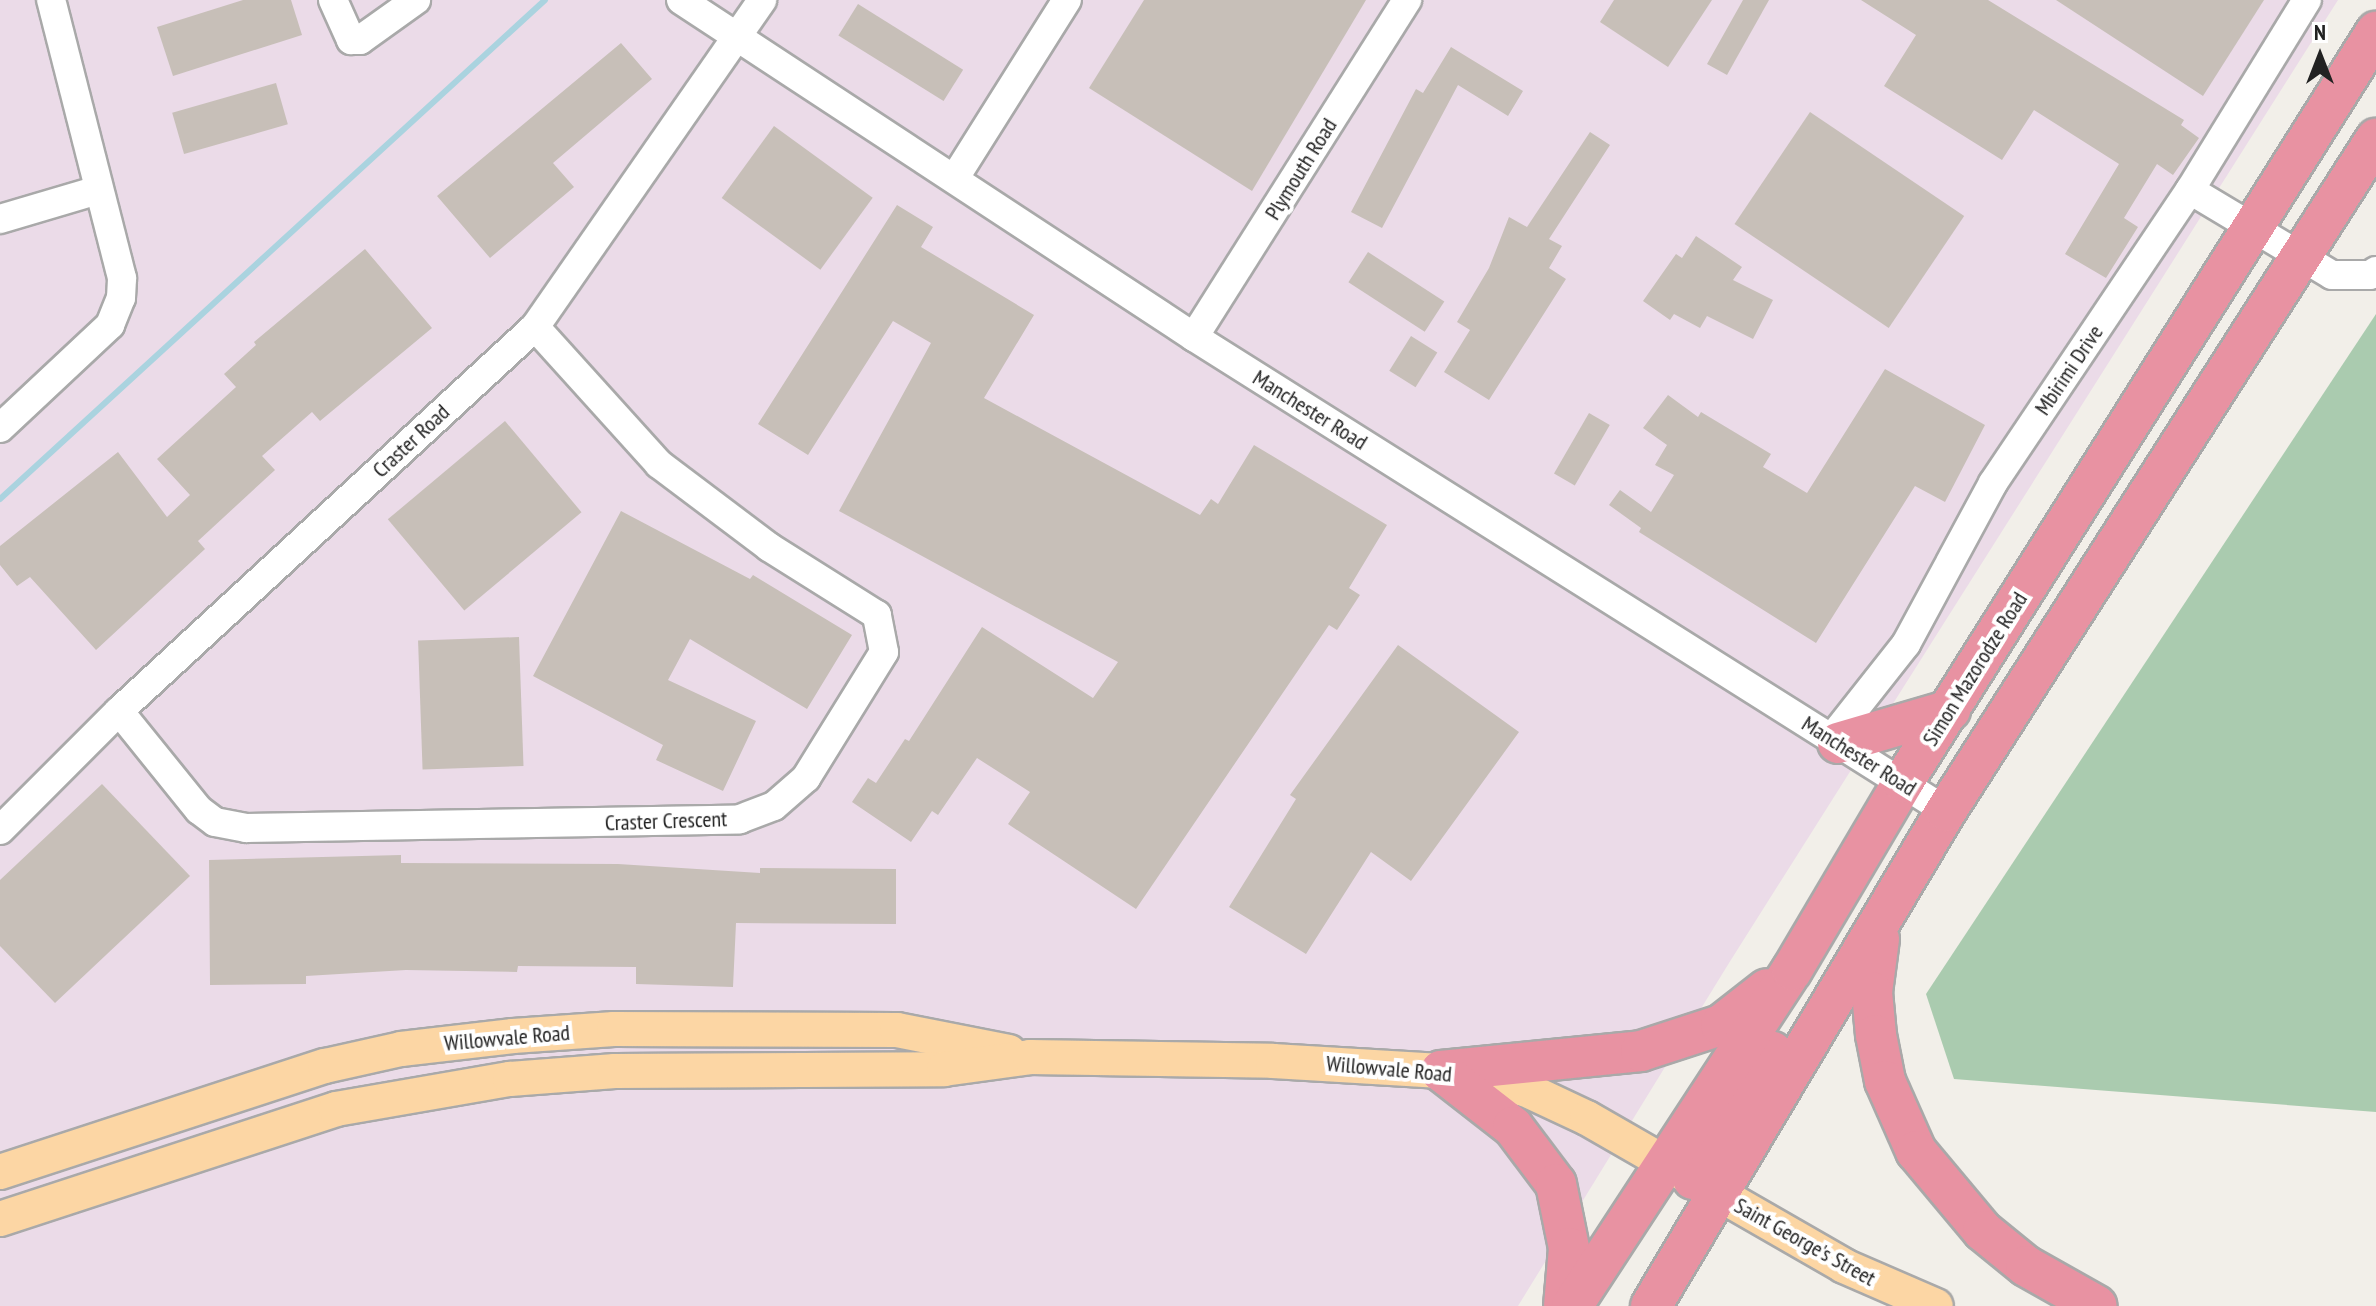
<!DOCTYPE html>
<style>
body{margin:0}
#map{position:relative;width:2376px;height:1306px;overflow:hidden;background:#f2efe9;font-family:"PT Sans Narrow",sans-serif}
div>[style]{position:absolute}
.industrial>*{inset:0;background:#ebdbe8}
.cemetery>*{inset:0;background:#aacbaf}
.stream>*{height:6px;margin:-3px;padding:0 3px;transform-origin:3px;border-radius:3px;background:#aad3df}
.building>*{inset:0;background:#c7bfb8;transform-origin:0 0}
.roads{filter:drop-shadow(2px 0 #a9a9a9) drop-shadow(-2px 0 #a9a9a9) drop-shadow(0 2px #a9a9a9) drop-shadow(0 -2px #a9a9a9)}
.minor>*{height:28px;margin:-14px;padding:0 14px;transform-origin:14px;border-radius:14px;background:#fff}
.major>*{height:34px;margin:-17px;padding:0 17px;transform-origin:17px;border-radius:17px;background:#fcd6a4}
.highway>*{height:40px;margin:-20px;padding:0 20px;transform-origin:20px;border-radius:20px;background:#e892a2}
span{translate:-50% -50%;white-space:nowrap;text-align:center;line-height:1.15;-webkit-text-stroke:8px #fff;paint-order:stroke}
.street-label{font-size:22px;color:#222}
.north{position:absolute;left:2280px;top:16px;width:80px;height:80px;-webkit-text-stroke:6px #fff;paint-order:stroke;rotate:0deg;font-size:22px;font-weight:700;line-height:32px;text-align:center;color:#222}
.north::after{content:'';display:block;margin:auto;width:28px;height:36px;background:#222;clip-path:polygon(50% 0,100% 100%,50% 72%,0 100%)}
</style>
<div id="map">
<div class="industrial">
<div style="clip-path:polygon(0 0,2338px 0,1729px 963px,1518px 1306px,0 1306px)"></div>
</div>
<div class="cemetery">
<div style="clip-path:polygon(2376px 314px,2376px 1112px,1954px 1079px,1926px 994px)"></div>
</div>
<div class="stream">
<div style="left:0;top:499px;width:739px;rotate:-42.48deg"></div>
</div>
<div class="building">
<div style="clip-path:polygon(243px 0,291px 0,302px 35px,173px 76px,157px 27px)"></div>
<div style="clip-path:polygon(1144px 0,1366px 0,1252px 191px,1089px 88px)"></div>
<div style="clip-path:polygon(1614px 0,1712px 0,1668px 67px,1600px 22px)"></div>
<div style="clip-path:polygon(1743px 0,1769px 0,1727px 75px,1707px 64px)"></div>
<div style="clip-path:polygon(1861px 0,1988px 0,2184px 120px,2181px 125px,2199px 138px,2173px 175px,2157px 164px,2124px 218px,2138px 227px,2106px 278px,2065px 254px,2119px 164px,2034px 110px,2002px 160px,1884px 86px,1916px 35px)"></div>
<div style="clip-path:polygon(2056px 0,2264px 0,2203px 96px)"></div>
<div style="left:858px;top:4px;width:124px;height:37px;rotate:32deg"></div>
<div style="clip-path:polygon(621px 43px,652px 79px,553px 163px,574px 187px,490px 258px,437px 196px)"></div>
<div style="clip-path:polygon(1451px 47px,1523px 91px,1508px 116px,1458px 85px,1382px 228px,1351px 212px,1416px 89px,1423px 93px)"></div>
<div style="left:276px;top:83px;width:43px;height:108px;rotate:74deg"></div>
<div style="left:1810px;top:112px;width:186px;height:135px;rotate:34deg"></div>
<div style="left:774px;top:126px;width:122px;height:89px;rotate:36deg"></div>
<div style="clip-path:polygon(1590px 132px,1610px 145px,1549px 239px,1562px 246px,1549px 268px,1566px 279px,1489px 400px,1444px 372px,1470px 330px,1457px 322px,1489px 268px,1509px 217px,1527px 227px)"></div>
<div style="clip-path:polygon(897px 205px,933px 227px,921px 247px,1034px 315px,984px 398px,1200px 515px,1211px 499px,1218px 504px,1254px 445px,1387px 525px,1349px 588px,1360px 595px,1337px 630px,1329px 625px,1136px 909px,1008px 824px,1030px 792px,977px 758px,938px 815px,932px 811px,911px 842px,852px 802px,868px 778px,876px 783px,905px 739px,909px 741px,982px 627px,1093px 698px,1118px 662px,839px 511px,931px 343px,893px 321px,808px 455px,758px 424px)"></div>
<div style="clip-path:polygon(1696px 236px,1742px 267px,1733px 280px,1773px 300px,1753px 339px,1707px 316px,1700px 328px,1674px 314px,1670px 320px,1643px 301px,1676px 254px,1682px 258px)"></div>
<div style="clip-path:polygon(365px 249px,432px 328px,320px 421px,312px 412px,262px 456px,275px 470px,198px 541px,205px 549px,96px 650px,30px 577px,17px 586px,0 565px,0 546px,118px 452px,167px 517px,190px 495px,157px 459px,236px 387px,224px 374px,256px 345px,254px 342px)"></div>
<div style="left:1368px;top:252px;width:91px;height:36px;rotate:33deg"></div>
<div style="left:1411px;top:336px;width:31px;height:41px;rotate:32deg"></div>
<div style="clip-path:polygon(1885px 369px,1985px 425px,1945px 502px,1915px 486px,1816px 643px,1639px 532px,1641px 528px,1609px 505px,1620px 490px,1651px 512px,1674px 475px,1655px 465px,1667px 445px,1643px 428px,1668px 395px,1698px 417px,1701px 412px,1771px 454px,1763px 467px,1807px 493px)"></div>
<div style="left:1589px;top:413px;width:24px;height:70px;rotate:30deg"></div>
<div style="left:505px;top:421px;width:119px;height:153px;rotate:50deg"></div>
<div style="clip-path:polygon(621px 511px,750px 579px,753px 575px,852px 635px,807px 709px,690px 639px,668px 680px,756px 721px,723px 791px,656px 760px,663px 745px,533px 676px)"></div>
<div style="left:519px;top:637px;width:129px;height:101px;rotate:88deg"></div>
<div style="clip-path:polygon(1398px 645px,1519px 732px,1411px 881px,1371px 852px,1306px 954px,1229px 907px,1296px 799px,1290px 795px)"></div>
<div style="clip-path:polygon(102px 784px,190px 876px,55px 1003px,0 946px,0 880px)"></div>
<div style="clip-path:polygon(401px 855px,401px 863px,618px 864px,760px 873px,760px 868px,896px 869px,896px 924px,736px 923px,733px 987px,636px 984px,636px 967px,518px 966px,517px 972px,406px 970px,306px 976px,306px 984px,210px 985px,209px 860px)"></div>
</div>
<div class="roads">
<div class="minor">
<div style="left:333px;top:0;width:44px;rotate:65.8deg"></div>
<div style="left:351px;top:40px;width:9px"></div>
<div style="left:360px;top:40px;width:69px;rotate:-35.5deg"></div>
<div style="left:681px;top:0;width:614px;rotate:33.3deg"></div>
<div style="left:1194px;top:337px;width:889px;rotate:32.22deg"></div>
<div style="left:956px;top:176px;width:208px;rotate:-57.8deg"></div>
<div style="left:2190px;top:190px;width:165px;rotate:30.9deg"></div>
<div style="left:2332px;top:275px;width:38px"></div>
<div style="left:2370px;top:275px;width:7px;rotate:-34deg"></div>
<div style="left:0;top:219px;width:102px;rotate:-16.5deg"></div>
<div style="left:1194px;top:337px;width:399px;rotate:-57.7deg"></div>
<div style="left:0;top:428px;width:151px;rotate:-43.1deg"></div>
<div style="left:110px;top:325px;width:29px;rotate:-68deg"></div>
<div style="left:121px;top:298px;width:20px;rotate:-87deg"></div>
<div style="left:122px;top:278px;width:287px;rotate:-104.3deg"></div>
<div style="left:119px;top:711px;width:127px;rotate:51.1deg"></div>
<div style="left:199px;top:810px;width:20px;rotate:37deg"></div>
<div style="left:215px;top:822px;width:32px;rotate:11deg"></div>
<div style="left:246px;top:828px;width:494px;rotate:-1deg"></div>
<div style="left:740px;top:819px;width:36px;rotate:-21deg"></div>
<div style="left:774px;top:806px;width:43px;rotate:-41.2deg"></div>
<div style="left:806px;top:778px;width:148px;rotate:-58.2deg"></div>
<div style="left:884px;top:652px;width:38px;rotate:-101deg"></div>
<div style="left:877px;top:615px;width:128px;rotate:-147.8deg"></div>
<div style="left:769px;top:547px;width:138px;rotate:-143deg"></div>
<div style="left:659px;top:464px;width:185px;rotate:-132.1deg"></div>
<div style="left:1831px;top:739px;width:121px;rotate:-51.7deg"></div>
<div style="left:1906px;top:644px;width:183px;rotate:-61.6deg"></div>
<div style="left:1993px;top:483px;width:353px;rotate:-56.1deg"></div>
<div style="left:2190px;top:190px;width:223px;rotate:-58.4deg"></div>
<div style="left:0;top:830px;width:168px;rotate:-45deg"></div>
<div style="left:119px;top:711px;width:566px;rotate:-42.71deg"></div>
<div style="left:535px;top:327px;width:398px;rotate:-55.2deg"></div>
</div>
<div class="major">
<div style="left:0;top:1172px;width:342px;rotate:-18.1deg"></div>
<div style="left:325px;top:1066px;width:78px;rotate:-12.6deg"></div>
<div style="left:401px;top:1049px;width:113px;rotate:-6.6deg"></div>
<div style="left:513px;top:1036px;width:101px;rotate:-4deg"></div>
<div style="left:614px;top:1029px;width:283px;rotate:0.2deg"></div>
<div style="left:897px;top:1030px;width:114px;rotate:11.1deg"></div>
<div style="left:0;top:1219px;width:354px;rotate:-18.1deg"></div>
<div style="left:336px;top:1109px;width:177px;rotate:-9.8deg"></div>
<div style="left:510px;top:1079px;width:105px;rotate:-4.4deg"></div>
<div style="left:615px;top:1071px;width:329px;rotate:-0.3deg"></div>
<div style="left:944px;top:1069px;width:87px;rotate:-7.9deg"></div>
<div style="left:1030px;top:1057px;width:243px;rotate:0.9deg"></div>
<div style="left:1273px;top:1061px;width:168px;rotate:3.4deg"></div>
<div style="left:1441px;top:1071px;width:86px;rotate:12.1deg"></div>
<div style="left:1525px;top:1089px;width:68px;rotate:25.1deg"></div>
<div style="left:1587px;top:1118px;width:297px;rotate:29.9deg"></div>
<div style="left:1844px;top:1266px;width:100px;rotate:23.5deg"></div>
</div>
<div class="highway">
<div style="left:1838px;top:743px;width:117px;rotate:-16.4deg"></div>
<div style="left:1879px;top:939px;width:53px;rotate:97.5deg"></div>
<div style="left:1872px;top:992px;width:43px;rotate:84.7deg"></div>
<div style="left:1876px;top:1035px;width:47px;rotate:78.9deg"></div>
<div style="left:1885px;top:1081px;width:77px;rotate:66.1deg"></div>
<div style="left:1916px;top:1151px;width:104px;rotate:50.1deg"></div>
<div style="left:1983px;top:1231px;width:55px;rotate:39.1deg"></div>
<div style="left:2026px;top:1266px;width:81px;rotate:29.4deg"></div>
<div style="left:1441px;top:1071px;width:201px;rotate:-5.7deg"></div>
<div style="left:1641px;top:1051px;width:84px;rotate:-18deg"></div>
<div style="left:1721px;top:1025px;width:58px;rotate:-38deg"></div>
<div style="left:1441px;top:1071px;width:91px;rotate:37.9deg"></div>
<div style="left:1513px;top:1127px;width:71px;rotate:53deg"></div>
<div style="left:1556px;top:1184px;width:65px;rotate:78.5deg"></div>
<div style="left:1569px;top:1248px;width:58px;rotate:94.9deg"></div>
<div style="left:1693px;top:1179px;width:150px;rotate:-58.1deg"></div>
<div style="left:1572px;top:1306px;width:402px;rotate:-56.8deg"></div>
<div style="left:1792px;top:970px;width:218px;rotate:-59.4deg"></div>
<div style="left:1903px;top:782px;width:887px;rotate:-57.76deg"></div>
<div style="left:1651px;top:1306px;width:576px;rotate:-59.21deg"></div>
<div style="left:1946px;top:811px;width:798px;rotate:-57.39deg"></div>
</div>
</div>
<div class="street-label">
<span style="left:1301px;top:169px;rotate:-58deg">Plymouth Road</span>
<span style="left:2069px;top:370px;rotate:-56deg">Mbirimi Drive</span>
<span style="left:1310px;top:410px;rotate:32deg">Manchester Road</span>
<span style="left:411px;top:441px;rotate:-43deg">Craster Road</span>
<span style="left:1975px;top:669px;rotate:-58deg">Simon Mazorodze Road</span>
<span style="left:1859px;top:756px;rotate:32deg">Manchester Road</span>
<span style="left:666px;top:821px;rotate:-2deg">Craster Crescent</span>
<span style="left:507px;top:1038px;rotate:-5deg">Willowvale Road</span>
<span style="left:1389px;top:1069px;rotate:5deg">Willowvale Road</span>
<span style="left:1805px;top:1242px;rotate:29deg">Saint George's Street</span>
</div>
<div class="north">N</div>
</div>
